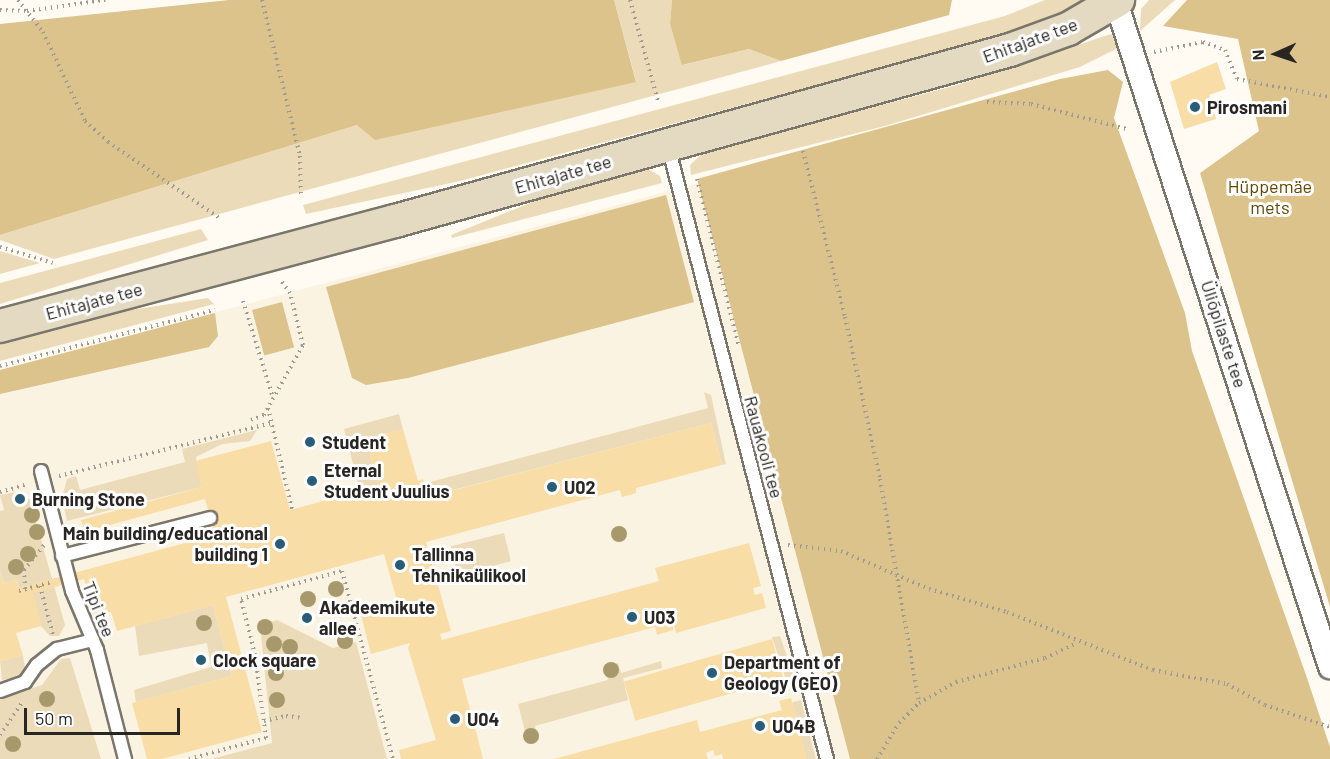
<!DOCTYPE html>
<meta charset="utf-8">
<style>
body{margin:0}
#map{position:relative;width:1330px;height:759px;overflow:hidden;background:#fffbf3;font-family:Barlow,sans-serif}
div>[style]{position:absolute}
.built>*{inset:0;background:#fbf3e1}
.green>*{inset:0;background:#ebdbb9;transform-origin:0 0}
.forest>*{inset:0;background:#dcc28b;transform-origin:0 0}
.building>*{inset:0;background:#f8dda6;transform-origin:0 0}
.path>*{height:4px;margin-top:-2px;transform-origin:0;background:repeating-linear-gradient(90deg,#9e9b95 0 1.5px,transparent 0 6px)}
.roads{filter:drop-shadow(2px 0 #7a766c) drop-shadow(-2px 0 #7a766c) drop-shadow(0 2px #7a766c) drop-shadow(0 -2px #7a766c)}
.lane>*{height:12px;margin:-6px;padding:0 6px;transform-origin:6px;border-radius:6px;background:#fff}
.street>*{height:22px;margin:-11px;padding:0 11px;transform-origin:11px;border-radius:11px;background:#fff}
.secondary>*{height:32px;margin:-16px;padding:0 16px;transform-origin:16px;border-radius:16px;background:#e4dac2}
.trees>*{width:16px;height:16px;margin:-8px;border-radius:50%;background:#a8996d}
.dots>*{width:16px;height:16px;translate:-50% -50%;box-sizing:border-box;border:3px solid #fff;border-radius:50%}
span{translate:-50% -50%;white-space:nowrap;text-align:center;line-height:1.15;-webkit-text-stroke:6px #fff;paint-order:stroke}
.street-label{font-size:18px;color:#282622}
.poi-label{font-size:18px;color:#282622;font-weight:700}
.left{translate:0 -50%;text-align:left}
.right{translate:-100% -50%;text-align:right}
.park-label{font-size:18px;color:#614800}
.north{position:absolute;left:1246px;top:24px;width:60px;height:60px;-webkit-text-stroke:4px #fff;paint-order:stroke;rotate:267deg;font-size:16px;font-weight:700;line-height:24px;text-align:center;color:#282622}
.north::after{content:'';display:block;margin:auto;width:21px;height:27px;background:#282622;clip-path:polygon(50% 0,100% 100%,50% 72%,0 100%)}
.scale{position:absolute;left:24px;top:708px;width:156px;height:27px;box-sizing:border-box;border:3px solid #282622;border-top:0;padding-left:8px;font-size:18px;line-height:21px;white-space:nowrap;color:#282622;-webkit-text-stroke:4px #fff;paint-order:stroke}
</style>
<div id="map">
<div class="built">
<div style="clip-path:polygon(703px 182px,850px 759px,0 759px,0 370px)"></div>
</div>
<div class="green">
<div style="clip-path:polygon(614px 0,672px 0,670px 24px,683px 65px,749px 49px,781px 61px,54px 259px,0 240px,0 235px,357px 125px,636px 81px)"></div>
<div style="clip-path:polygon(1045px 0,1087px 0,1021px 30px,460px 181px,306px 214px,303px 205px,1005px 16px)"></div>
<div style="clip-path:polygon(1149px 0,1175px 0,1140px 31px,1141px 9px)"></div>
<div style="clip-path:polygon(1111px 34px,1122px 46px,1080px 67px,885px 126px,691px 175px,690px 165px,704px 152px,957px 85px)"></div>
<div style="clip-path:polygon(648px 169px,660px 176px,662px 183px,452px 238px,451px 235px,562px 190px)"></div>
<div style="clip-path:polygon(201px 229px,208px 240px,0 304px,0 283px)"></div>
<div style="clip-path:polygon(0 251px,40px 263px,0 274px)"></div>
<div style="clip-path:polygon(208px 298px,214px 304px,0 361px,0 339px,80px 318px)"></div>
<div style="clip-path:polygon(704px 392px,711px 395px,726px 464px,722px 465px,711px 423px,434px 495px,430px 482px,708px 408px)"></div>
<div style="clip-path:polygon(399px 414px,403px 429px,366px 439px,379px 486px,360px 491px,344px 429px)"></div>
<div style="clip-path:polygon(257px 430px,250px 441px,222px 444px,196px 457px,202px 487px,67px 521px,62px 498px,67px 479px,76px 476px,80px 490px,185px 462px,182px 449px)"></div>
<div style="clip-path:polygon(16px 492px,30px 500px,65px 625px,59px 636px,50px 636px,41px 626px,32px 593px,20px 597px,17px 580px,4px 583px,0 571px,0 511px,4px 510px,0 495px)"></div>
<div style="left:504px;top:533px;width:29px;height:55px;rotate:76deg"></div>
<div style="clip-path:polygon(213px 605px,232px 676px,136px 702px,134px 690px,211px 667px,207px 643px,139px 656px,135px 626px)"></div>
<div style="clip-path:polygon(277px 620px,333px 648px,356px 642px,387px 759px,211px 759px,272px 743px,260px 625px)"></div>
<div style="clip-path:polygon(780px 636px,793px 674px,786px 680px,772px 637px)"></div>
<div style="clip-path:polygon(23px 655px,25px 669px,20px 677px,2px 680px,0 661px)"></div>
<div style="clip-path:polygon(70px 658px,101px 759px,0 759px,0 698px,42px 685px,61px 659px)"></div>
<div style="clip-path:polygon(661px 661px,662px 668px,623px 678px,628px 700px,535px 726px,539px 740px,528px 743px,518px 704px,608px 680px,604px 666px,618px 663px,621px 673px)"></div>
<div style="left:801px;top:700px;width:61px;height:9px;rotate:76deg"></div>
</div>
<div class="forest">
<div style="clip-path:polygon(229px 0,614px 0,636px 82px,375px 140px,357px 125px,0 235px,0 24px)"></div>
<div style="clip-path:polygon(672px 0,952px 0,949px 15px,781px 61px,749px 49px,682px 65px,670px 24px)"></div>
<div style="clip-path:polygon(1187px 0,1330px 0,1330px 607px,1200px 173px,1259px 131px,1238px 39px,1163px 26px)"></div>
<div style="clip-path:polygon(1108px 70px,1123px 82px,1114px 118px,1185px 313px,1192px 351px,1307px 678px,1330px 747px,1330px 759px,850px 759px,697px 179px,1060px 79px)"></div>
<div style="clip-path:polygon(666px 195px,694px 302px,408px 378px,366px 385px,352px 378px,326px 287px)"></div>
<div style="left:282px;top:302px;width:47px;height:31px;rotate:75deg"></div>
<div style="clip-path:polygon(215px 313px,218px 336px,209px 347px,0 394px,0 370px)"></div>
</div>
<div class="building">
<div style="clip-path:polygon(1217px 62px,1226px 89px,1209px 95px,1216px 119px,1184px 129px,1170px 82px)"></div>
<div style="clip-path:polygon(711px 423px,722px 465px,636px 488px,636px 493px,622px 497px,620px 490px,426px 542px,451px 631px,440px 634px,442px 640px,659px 581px,655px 568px,749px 543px,761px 586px,753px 588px,755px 595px,762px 593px,766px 608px,676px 633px,673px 622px,673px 630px,657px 635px,655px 627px,462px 679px,471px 713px,478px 711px,482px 728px,475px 727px,483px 759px,401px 759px,399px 750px,436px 740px,408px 648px,410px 643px,371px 654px,360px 611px,397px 601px,384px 554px,226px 597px,262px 732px,162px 759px,147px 759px,132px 703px,232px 676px,213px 605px,117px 631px,111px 612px,94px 616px,84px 579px,33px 593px,41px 626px,16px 633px,23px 655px,0 661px,0 572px,4px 583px,17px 580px,18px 588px,215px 535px,205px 499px,84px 532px,81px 520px,202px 487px,195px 461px,271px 441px,290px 510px,379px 486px,366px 439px,403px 429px,418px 481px,423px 479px,428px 497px)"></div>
<div style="left:772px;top:639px;width:41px;height:154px;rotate:74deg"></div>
<div style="clip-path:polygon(791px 698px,807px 759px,723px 759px,722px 754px,715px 756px,713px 750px,706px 753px,708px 759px,554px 759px,697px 720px,700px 732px,782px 710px,779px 701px)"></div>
</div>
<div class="path">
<div style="left:18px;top:0;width:41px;rotate:52deg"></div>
<div style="left:43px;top:32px;width:98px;rotate:64.7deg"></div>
<div style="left:85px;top:121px;width:31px;rotate:42deg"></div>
<div style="left:108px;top:142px;width:137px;rotate:34.3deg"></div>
<div style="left:262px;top:0;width:161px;rotate:76.3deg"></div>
<div style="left:300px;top:156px;width:41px;rotate:88.6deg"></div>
<div style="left:630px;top:0;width:105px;rotate:74.5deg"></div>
<div style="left:0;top:10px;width:27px;rotate:2deg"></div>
<div style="left:27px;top:11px;width:79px;rotate:-8deg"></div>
<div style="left:1154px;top:52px;width:50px;rotate:-11.5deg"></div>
<div style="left:1203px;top:42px;width:23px;rotate:20deg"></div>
<div style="left:1225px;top:50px;width:31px;rotate:68deg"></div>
<div style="left:1237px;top:79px;width:95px;rotate:11deg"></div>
<div style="left:987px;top:102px;width:44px;rotate:2.6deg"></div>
<div style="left:1031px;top:104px;width:99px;rotate:14.6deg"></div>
<div style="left:803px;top:151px;width:171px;rotate:75.8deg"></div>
<div style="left:845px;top:317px;width:166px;rotate:77.8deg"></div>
<div style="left:880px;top:479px;width:227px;rotate:80.1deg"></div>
<div style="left:697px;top:179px;width:173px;rotate:76deg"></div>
<div style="left:0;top:247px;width:55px;rotate:16.8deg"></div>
<div style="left:243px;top:301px;width:102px;rotate:72.8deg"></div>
<div style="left:0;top:366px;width:222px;rotate:-14.6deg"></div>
<div style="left:268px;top:408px;width:104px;rotate:76.6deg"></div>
<div style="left:251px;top:420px;width:14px;rotate:-21deg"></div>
<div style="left:264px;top:415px;width:80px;rotate:-60.9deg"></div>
<div style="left:303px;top:345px;width:54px;rotate:-104deg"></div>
<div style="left:290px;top:293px;width:17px;rotate:-126deg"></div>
<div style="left:59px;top:476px;width:219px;rotate:-14deg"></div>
<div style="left:0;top:492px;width:29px;rotate:-16deg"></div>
<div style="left:788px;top:545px;width:53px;rotate:6.5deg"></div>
<div style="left:841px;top:551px;width:96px;rotate:23.4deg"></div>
<div style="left:929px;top:589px;width:81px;rotate:16.4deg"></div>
<div style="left:1007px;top:612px;width:157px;rotate:21.7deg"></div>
<div style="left:1153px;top:670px;width:75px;rotate:10.7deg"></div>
<div style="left:1227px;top:684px;width:43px;rotate:28.9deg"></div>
<div style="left:1265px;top:705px;width:69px;rotate:18.7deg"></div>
<div style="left:40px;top:586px;width:51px;rotate:75.1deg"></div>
<div style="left:25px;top:589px;width:19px;rotate:-93deg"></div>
<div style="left:24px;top:570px;width:32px;rotate:-51deg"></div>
<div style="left:19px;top:591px;width:35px;rotate:-15deg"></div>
<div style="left:264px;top:721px;width:23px;rotate:-13deg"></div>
<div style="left:286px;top:716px;width:17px;rotate:7deg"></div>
<div style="left:0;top:735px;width:41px;rotate:-55.9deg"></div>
<div style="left:189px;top:759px;width:80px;rotate:-15.3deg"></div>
<div style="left:266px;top:738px;width:84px;rotate:-97.5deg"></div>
<div style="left:255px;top:655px;width:58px;rotate:-104deg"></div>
<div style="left:241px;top:599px;width:105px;rotate:-15.5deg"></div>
<div style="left:342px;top:571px;width:195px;rotate:74.8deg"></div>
<div style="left:877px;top:759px;width:42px;rotate:-58.6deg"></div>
<div style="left:899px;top:723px;width:28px;rotate:-45deg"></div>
<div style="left:919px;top:703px;width:43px;rotate:-29.6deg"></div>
<div style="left:956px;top:682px;width:92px;rotate:-15.1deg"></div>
<div style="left:1045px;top:658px;width:35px;rotate:-25deg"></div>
</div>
<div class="roads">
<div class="lane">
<div style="left:668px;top:146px;width:633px;rotate:75.46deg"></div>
<div style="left:41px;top:471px;width:124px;rotate:75.5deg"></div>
<div style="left:72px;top:591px;width:64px;rotate:67deg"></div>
<div style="left:97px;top:650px;width:113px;rotate:75.6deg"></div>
<div style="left:62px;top:556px;width:153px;rotate:-14.4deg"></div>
<div style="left:0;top:691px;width:27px;rotate:-20deg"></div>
<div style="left:25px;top:682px;width:21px;rotate:-55deg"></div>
<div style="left:37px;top:665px;width:26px;rotate:-39deg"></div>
<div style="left:57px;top:649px;width:37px;rotate:-14deg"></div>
</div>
<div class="street">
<div style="left:1116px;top:2px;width:699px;rotate:72.16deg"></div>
</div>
<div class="secondary">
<div style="left:0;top:326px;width:409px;rotate:-14.9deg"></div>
<div style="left:395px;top:221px;width:638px;rotate:-15.54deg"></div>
<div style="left:1010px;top:50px;width:62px;rotate:-19.9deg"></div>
<div style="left:1068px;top:29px;width:58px;rotate:-30.1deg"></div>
</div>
</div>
<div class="trees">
<div style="left:32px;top:515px"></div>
<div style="left:37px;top:532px"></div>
<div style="left:619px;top:534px"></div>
<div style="left:28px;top:554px"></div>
<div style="left:16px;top:567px"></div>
<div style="left:336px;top:589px"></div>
<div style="left:308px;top:599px"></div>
<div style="left:204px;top:623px"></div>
<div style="left:265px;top:627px"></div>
<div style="left:345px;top:641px"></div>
<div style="left:274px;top:644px"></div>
<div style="left:290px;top:647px"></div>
<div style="left:611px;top:670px"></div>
<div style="left:276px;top:673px"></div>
<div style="left:47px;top:699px"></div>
<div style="left:277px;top:700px"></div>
<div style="left:531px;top:736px"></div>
<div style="left:13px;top:744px"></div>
</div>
<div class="dots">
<div style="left:1195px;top:107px;background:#285c78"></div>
<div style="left:310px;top:442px;background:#285c78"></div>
<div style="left:312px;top:481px;background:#285c78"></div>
<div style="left:552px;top:487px;background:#285c78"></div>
<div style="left:20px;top:499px;background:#285c78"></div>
<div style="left:280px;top:544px;background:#285c78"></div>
<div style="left:400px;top:565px;background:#285c78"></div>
<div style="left:632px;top:617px;background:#285c78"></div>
<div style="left:307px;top:618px;background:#285c78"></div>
<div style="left:201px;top:660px;background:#285c78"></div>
<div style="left:712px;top:673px;background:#285c78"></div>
<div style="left:455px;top:719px;background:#285c78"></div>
<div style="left:760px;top:726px;background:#285c78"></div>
</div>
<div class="street-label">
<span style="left:1030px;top:40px;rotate:-20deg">Ehitajate tee</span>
<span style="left:563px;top:174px;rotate:-16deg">Ehitajate tee</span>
<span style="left:94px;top:301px;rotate:-15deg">Ehitajate tee</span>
<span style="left:1224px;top:334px;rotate:72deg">Üliõpilaste tee</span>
<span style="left:764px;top:447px;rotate:75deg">Rauakooli tee</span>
<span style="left:99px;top:609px;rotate:68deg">Tipi tee</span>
</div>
<div class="poi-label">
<span class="left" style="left:1207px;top:107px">Pirosmani</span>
<span class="left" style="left:322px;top:442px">Student</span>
<span class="left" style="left:324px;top:481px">Eternal<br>Student Juulius</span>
<span class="left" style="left:564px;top:487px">U02</span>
<span class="left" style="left:32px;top:499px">Burning Stone</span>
<span class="right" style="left:268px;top:544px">Main building/educational<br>building 1</span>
<span class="left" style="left:412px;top:565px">Tallinna<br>Tehnikaülikool</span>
<span class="left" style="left:319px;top:618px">Akadeemikute<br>allee</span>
<span class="left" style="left:644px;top:617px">U03</span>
<span class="left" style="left:213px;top:660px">Clock square</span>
<span class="left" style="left:724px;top:673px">Department of<br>Geology (GEO)</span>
<span class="left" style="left:467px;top:719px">U04</span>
<span class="left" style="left:772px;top:726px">U04B</span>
</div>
<div class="park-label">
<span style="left:1270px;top:197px">Hüppemäe<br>mets</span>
</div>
<div class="north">N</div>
<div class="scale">50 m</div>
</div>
